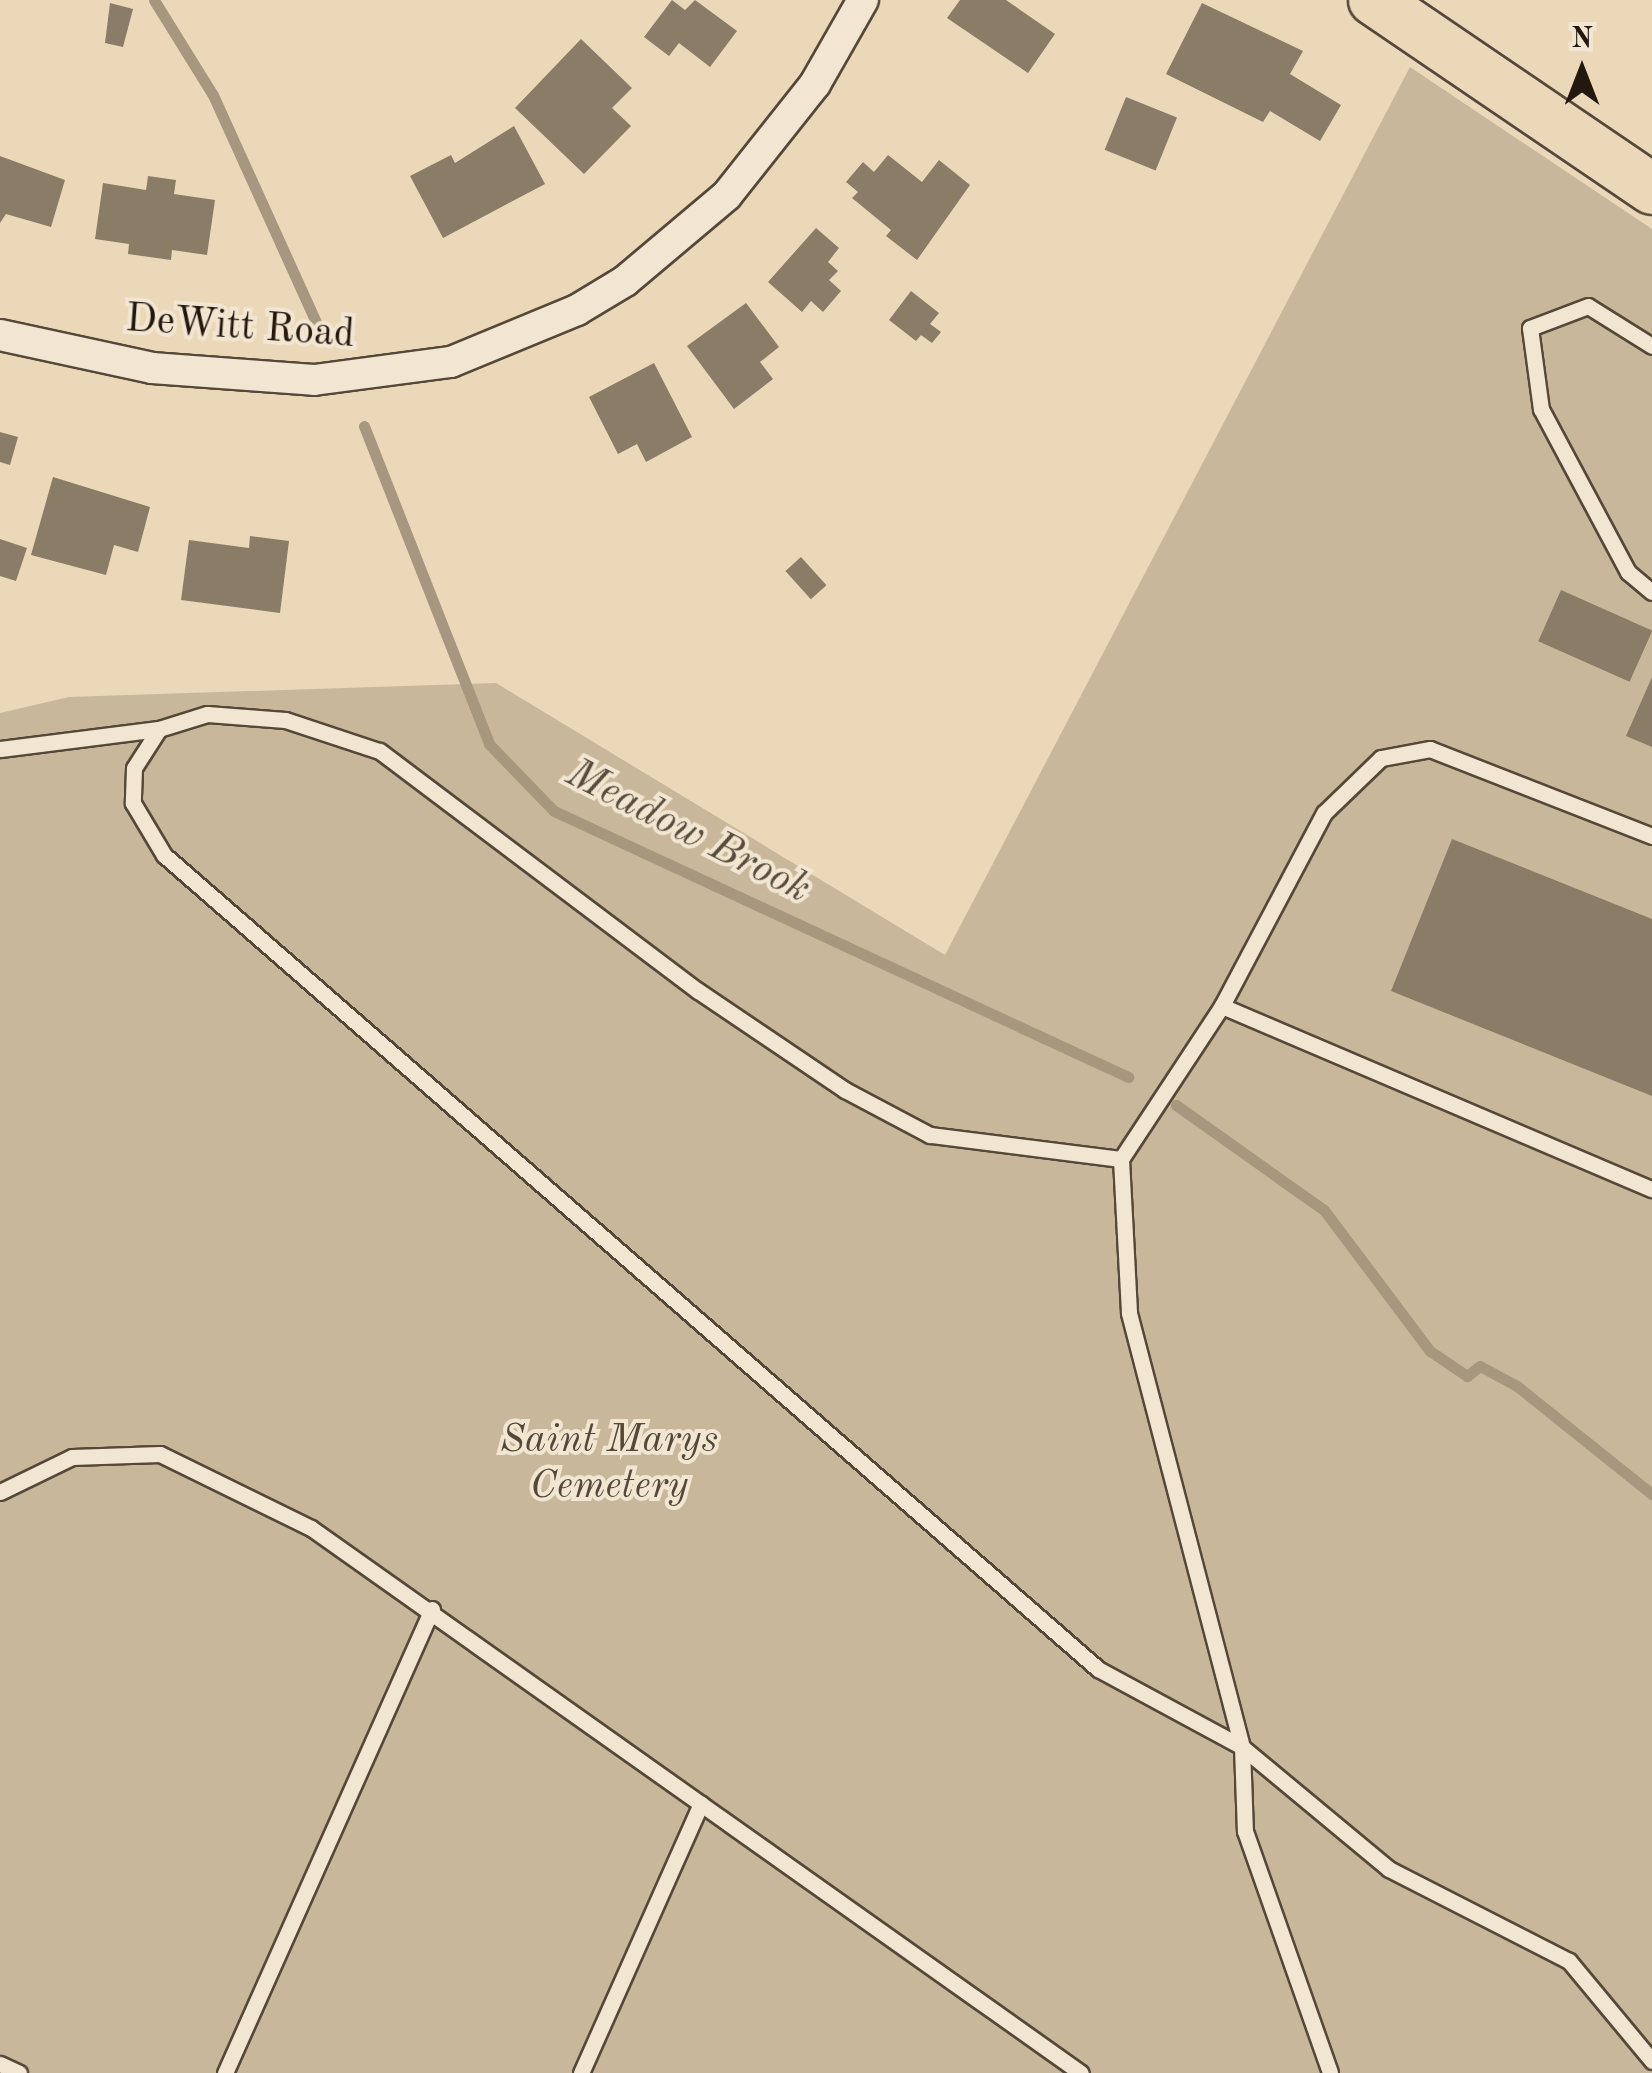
<!DOCTYPE html>
<style>
body{margin:0}
#map{position:relative;width:1652px;height:2073px;overflow:hidden;background:#ebd8b9;font-family:"Old Standard TT",serif}
div>[style]{position:absolute}
.green>*{inset:0;background:#c9b79c}
.stream>*{height:11px;margin:-5.5px;padding:0 5.5px;transform-origin:5.5px;border-radius:5.5px;background:#a7977f}
.building>*{inset:0;background:#8b7c67;transform-origin:0 0}
.roads{filter:drop-shadow(2px 0 #564839) drop-shadow(-2px 0 #564839) drop-shadow(0 2px #564839) drop-shadow(0 -2px #564839)}
.service>*{height:15px;margin:-7.5px;padding:0 7.5px;transform-origin:7.5px;border-radius:7.5px;background:#f2e6d2}
.minor>*{height:30px;margin:-15px;padding:0 15px;transform-origin:15px;border-radius:15px;background:#f2e6d2}
.primary>*{height:50px;margin:-25px;padding:0 25px;transform-origin:25px;border-radius:25px;background:#ebd8b9}
span{translate:-50% -50%;white-space:nowrap;text-align:center;line-height:1.15;-webkit-text-stroke:8px #f2e6d2;paint-order:stroke}
.street-label{font-size:40px;color:#24180e}
.park-label{font-size:40px;color:#564839;font-style:italic}
.water-label{font-size:42px;color:#584b3b;font-style:italic}
.north{position:absolute;left:1532px;top:20px;width:100px;height:100px;-webkit-text-stroke:8px #f2e6d2;paint-order:stroke;rotate:0deg;font-size:28px;font-weight:700;line-height:40px;text-align:center;color:#24180e}
.north::after{content:'';display:block;margin:auto;width:35px;height:45px;background:#24180e;clip-path:polygon(50% 0,100% 100%,50% 72%,0 100%)}
</style>
<div id="map">
<div class="green">
<div style="clip-path:polygon(1410px 67px,1652px 229px,1652px 2073px,0 2073px,0 713px,69px 697px,496px 683px,945px 955px)"></div>
</div>
<div class="stream">
<div style="left:154px;top:0;width:112px;rotate:58.2deg"></div>
<div style="left:213px;top:95px;width:264px;rotate:65.6deg"></div>
<div style="left:364px;top:426px;width:342px;rotate:68.5deg"></div>
<div style="left:489px;top:744px;width:93px;rotate:45.9deg"></div>
<div style="left:554px;top:811px;width:633px;rotate:24.86deg"></div>
<div style="left:1176px;top:1105px;width:181px;rotate:35.4deg"></div>
<div style="left:1324px;top:1210px;width:176px;rotate:53.1deg"></div>
<div style="left:1430px;top:1351px;width:45px;rotate:34deg"></div>
<div style="left:1467px;top:1376px;width:16px;rotate:-38deg"></div>
<div style="left:1480px;top:1366px;width:42px;rotate:28.4deg"></div>
<div style="left:1517px;top:1386px;width:173px;rotate:38.7deg"></div>
</div>
<div class="building">
<div style="clip-path:polygon(672px 0,685px 10px,695px 0,737px 31px,710px 67px,679px 43px,669px 56px,644px 37px)"></div>
<div style="clip-path:polygon(960px 0,1006px 0,1055px 34px,1028px 73px,947px 18px)"></div>
<div style="clip-path:polygon(110px 3px,133px 9px,123px 47px,105px 43px)"></div>
<div style="clip-path:polygon(1202px 3px,1303px 51px,1290px 74px,1341px 105px,1320px 141px,1270px 111px,1263px 122px,1166px 74px)"></div>
<div style="clip-path:polygon(581px 39px,632px 88px,612px 108px,631px 126px,584px 174px,515px 108px)"></div>
<div style="left:1126px;top:97px;width:55px;height:57px;rotate:22deg"></div>
<div style="clip-path:polygon(514px 126px,545px 184px,443px 238px,410px 176px,451px 155px,455px 163px)"></div>
<div style="clip-path:polygon(888px 155px,922px 182px,939px 160px,970px 185px,917px 260px,886px 236px,891px 230px,852px 198px,858px 192px,846px 182px,863px 162px,874px 172px)"></div>
<div style="clip-path:polygon(0 156px,65px 180px,51px 227px,6px 214px,0 223px)"></div>
<div style="clip-path:polygon(148px 176px,176px 180px,174px 194px,215px 200px,207px 255px,172px 250px,171px 260px,128px 254px,129px 244px,95px 239px,103px 183px,146px 190px)"></div>
<div style="clip-path:polygon(816px 228px,839px 248px,828px 262px,838px 271px,829px 280px,841px 291px,823px 312px,811px 301px,802px 312px,768px 282px)"></div>
<div style="clip-path:polygon(911px 291px,939px 313px,930px 324px,941px 332px,932px 343px,921px 335px,916px 341px,889px 320px)"></div>
<div style="clip-path:polygon(746px 303px,779px 347px,760px 362px,773px 379px,734px 409px,687px 346px)"></div>
<div style="clip-path:polygon(654px 363px,692px 437px,646px 462px,637px 444px,618px 454px,589px 397px)"></div>
<div style="clip-path:polygon(0 432px,18px 437px,10px 465px,0 462px)"></div>
<div style="clip-path:polygon(53px 477px,150px 507px,138px 552px,114px 545px,106px 575px,31px 555px)"></div>
<div style="clip-path:polygon(250px 536px,289px 541px,280px 613px,181px 600px,189px 540px,249px 548px)"></div>
<div style="clip-path:polygon(0 539px,27px 548px,16px 581px,0 576px)"></div>
<div style="left:801px;top:557px;width:38px;height:21px;rotate:48deg"></div>
<div style="left:1561px;top:590px;width:100px;height:56px;rotate:24deg"></div>
<div style="clip-path:polygon(1652px 677px,1652px 747px,1626px 736px)"></div>
<div style="clip-path:polygon(1452px 839px,1652px 919px,1652px 1096px,1391px 991px)"></div>
</div>
<div class="roads">
<div class="service">
<div style="left:1652px;top:346px;width:75px;rotate:-148deg"></div>
<div style="left:1588px;top:306px;width:62px;rotate:159.2deg"></div>
<div style="left:1530px;top:328px;width:82px;rotate:82.3deg"></div>
<div style="left:1541px;top:409px;width:185px;rotate:61.9deg"></div>
<div style="left:1628px;top:572px;width:31px;rotate:40deg"></div>
<div style="left:0;top:749px;width:160px;rotate:-7.2deg"></div>
<div style="left:1652px;top:836px;width:238px;rotate:-158.6deg"></div>
<div style="left:1430px;top:749px;width:50px;rotate:169.6deg"></div>
<div style="left:1381px;top:758px;width:79px;rotate:136deg"></div>
<div style="left:1324px;top:813px;width:218px;rotate:117.9deg"></div>
<div style="left:1222px;top:1006px;width:467px;rotate:23.1deg"></div>
<div style="left:1121px;top:1159px;width:193px;rotate:-172.8deg"></div>
<div style="left:930px;top:1135px;width:96px;rotate:-152.1deg"></div>
<div style="left:845px;top:1090px;width:177px;rotate:-146deg"></div>
<div style="left:698px;top:991px;width:399px;rotate:-143deg"></div>
<div style="left:379px;top:751px;width:99px;rotate:-161.7deg"></div>
<div style="left:285px;top:720px;width:78px;rotate:-175.6deg"></div>
<div style="left:207px;top:714px;width:50px;rotate:162.6deg"></div>
<div style="left:159px;top:729px;width:46px;rotate:122.7deg"></div>
<div style="left:134px;top:768px;width:35px;rotate:92deg"></div>
<div style="left:133px;top:803px;width:61px;rotate:59.2deg"></div>
<div style="left:164px;top:855px;width:1239px;rotate:41.07deg"></div>
<div style="left:1098px;top:1669px;width:164px;rotate:28.4deg"></div>
<div style="left:1242px;top:1747px;width:449px;rotate:-104.6deg"></div>
<div style="left:1129px;top:1312px;width:153px;rotate:-93deg"></div>
<div style="left:1121px;top:1159px;width:183px;rotate:-56.6deg"></div>
<div style="left:0;top:1492px;width:80px;rotate:-25.9deg"></div>
<div style="left:72px;top:1457px;width:88px;rotate:-2deg"></div>
<div style="left:160px;top:1454px;width:168px;rotate:26.1deg"></div>
<div style="left:311px;top:1528px;width:943px;rotate:35.29deg"></div>
<div style="left:1242px;top:1747px;width:191px;rotate:39.7deg"></div>
<div style="left:1389px;top:1869px;width:202px;rotate:27.1deg"></div>
<div style="left:1569px;top:1961px;width:130px;rotate:50.3deg"></div>
<div style="left:1242px;top:1747px;width:84px;rotate:88deg"></div>
<div style="left:1245px;top:1831px;width:256px;rotate:70.6deg"></div>
<div style="left:0;top:2064px;width:21px;rotate:25deg"></div>
<div style="left:225px;top:2073px;width:508px;rotate:-65.96deg"></div>
<div style="left:581px;top:2073px;width:295px;rotate:-66deg"></div>
</div>
<div class="minor">
<div style="left:0;top:335px;width:156px;rotate:12.2deg"></div>
<div style="left:152px;top:368px;width:162px;rotate:4.2deg"></div>
<div style="left:314px;top:380px;width:138px;rotate:-7.5deg"></div>
<div style="left:451px;top:362px;width:136px;rotate:-22.4deg"></div>
<div style="left:577px;top:310px;width:56px;rotate:-31.1deg"></div>
<div style="left:625px;top:281px;width:133px;rotate:-40.1deg"></div>
<div style="left:727px;top:195px;width:142px;rotate:-51.6deg"></div>
<div style="left:815px;top:84px;width:97px;rotate:-60.3deg"></div>
</div>
<div class="primary">
<div style="left:1374px;top:0;width:336px;rotate:34.2deg"></div>
</div>
</div>
<div class="street-label">
<span style="left:240px;top:328px;rotate:4deg">DeWitt Road</span>
</div>
<div class="park-label">
<span style="left:609px;top:1464px">Saint Marys<br>Cemetery</span>
</div>
<div class="water-label">
<span style="left:688px;top:832px;rotate:27deg">Meadow Brook</span>
</div>
<div class="north">N</div>
</div>
